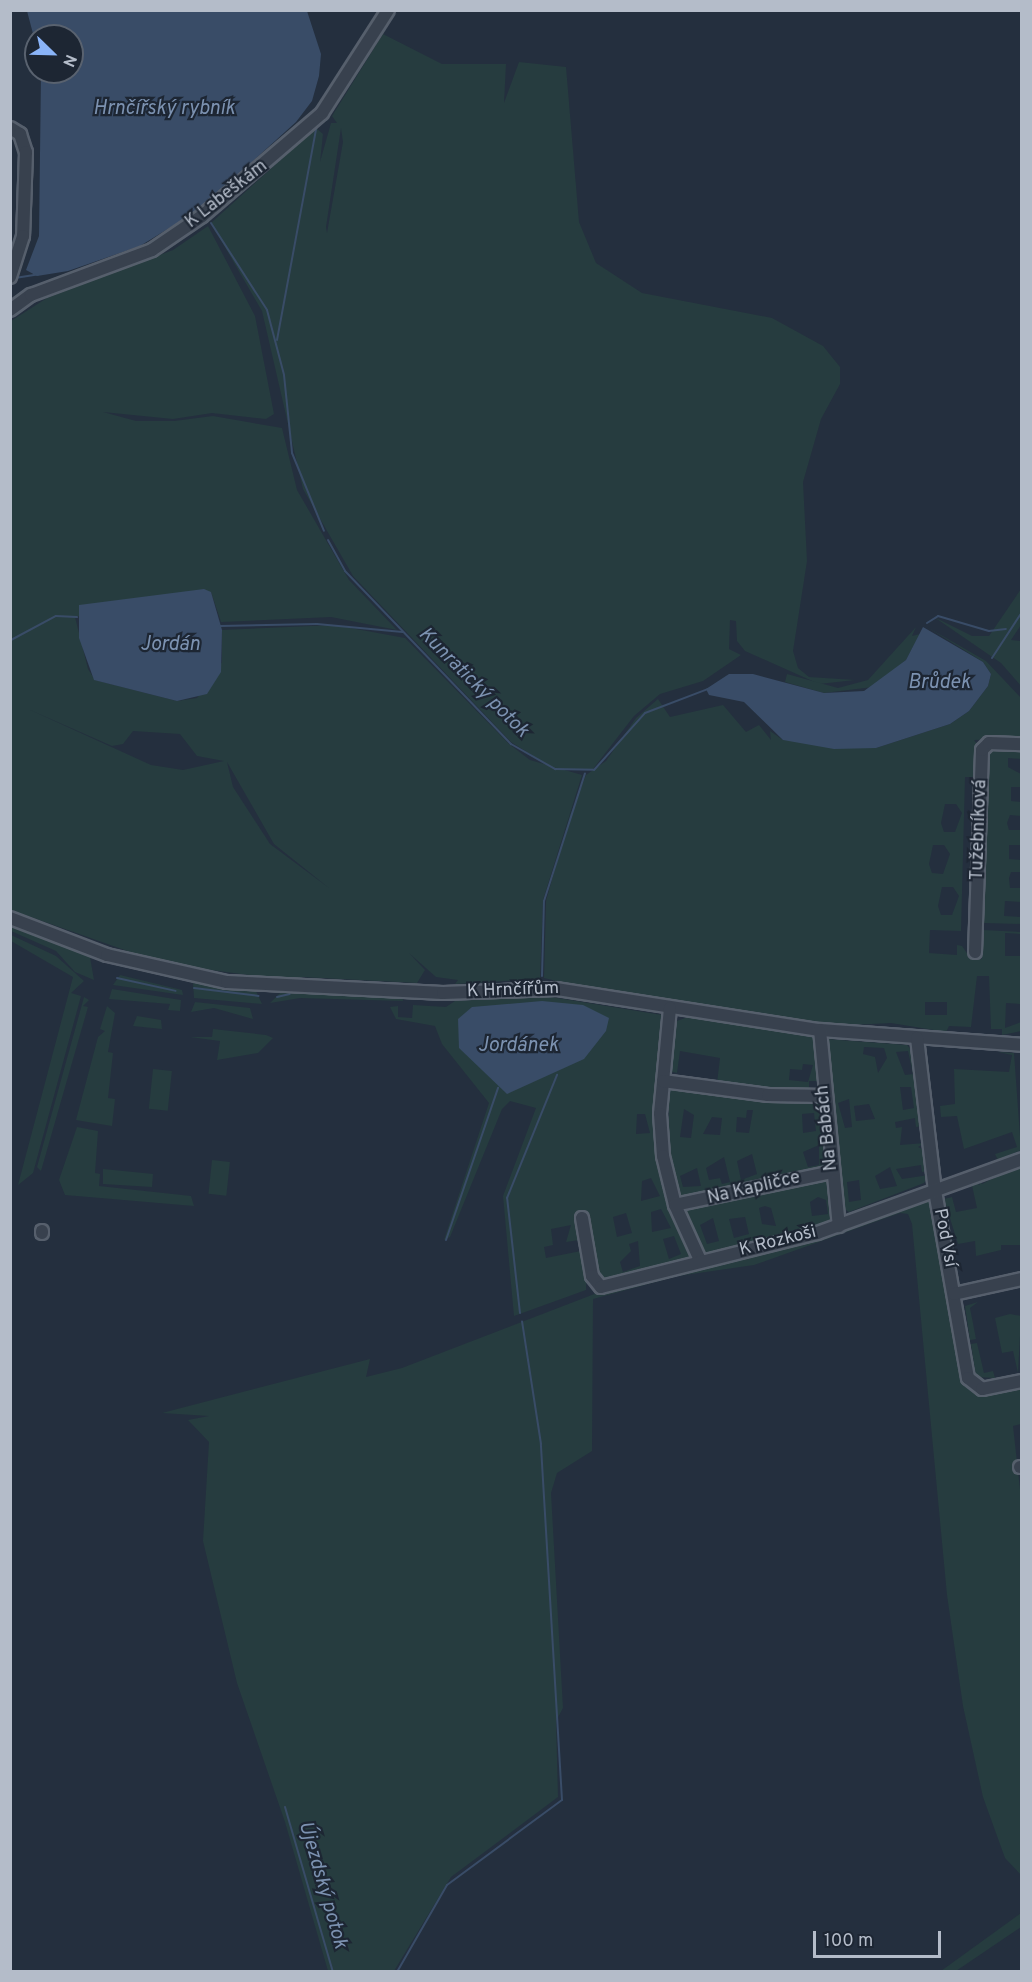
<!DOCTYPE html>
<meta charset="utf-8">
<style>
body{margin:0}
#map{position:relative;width:1032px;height:1982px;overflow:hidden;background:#242f3e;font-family:Overpass,sans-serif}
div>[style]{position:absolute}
.green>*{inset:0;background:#263c3f;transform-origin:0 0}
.water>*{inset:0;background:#394c67}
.stream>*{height:2px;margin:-1px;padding:0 1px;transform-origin:1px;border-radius:1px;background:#394c67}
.roads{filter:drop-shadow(2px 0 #565f6c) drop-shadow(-2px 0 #565f6c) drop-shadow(0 2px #565f6c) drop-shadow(0 -2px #565f6c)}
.minor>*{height:12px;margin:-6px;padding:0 6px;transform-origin:6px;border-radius:6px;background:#38414e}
span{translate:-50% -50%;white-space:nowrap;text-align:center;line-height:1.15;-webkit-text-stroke:4.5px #1d2633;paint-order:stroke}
.street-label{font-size:18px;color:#b4bcc9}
.water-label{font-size:20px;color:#7c92b1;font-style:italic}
.frame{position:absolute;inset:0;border:12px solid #b4bcc9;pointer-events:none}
.north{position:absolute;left:24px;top:24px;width:60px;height:60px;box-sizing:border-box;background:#1d2633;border:2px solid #59626f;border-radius:50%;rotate:113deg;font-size:16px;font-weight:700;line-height:24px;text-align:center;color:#b4bcc9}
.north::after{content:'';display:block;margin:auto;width:21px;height:27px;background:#8ab4f8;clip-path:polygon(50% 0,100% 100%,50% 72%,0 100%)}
.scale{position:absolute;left:813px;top:1931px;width:128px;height:27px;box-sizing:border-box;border:3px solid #b4bcc9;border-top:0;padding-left:8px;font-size:18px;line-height:21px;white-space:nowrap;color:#b4bcc9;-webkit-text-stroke:4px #1d2633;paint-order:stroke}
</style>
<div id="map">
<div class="green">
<div style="clip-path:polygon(evenodd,383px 34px,442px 64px,506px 64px,504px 103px,519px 62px,566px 67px,579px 222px,596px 263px,642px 293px,772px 318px,823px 346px,840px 367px,840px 384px,821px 419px,803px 482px,807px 561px,793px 651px,798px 668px,809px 677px,855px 680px,819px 684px,745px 651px,737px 641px,736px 621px,730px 620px,729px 649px,741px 655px,703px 681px,660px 694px,634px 716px,593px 769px,554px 769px,511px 742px,353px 576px,303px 489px,262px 311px,211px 223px,316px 128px,323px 134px,320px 162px,331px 123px,337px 123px,332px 116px,383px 34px,341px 128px,343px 142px,327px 233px,326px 227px,341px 128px)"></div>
<div style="clip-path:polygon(evenodd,208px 226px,255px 316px,274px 414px,266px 419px,212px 413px,173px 419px,103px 412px,136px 421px,174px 421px,213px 416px,282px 428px,297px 490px,349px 580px,397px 630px,331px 617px,221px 622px,211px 592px,75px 617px,88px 669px,95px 680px,177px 701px,197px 698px,222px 662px,222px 630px,334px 625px,405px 638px,509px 744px,530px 760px,582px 775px,543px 900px,540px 979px,455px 984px,458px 980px,436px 977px,409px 953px,425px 970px,417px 983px,302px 977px,301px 982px,189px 967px,187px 972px,11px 910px,11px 321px,47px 298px,173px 250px,208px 226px,28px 709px,112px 746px,123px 744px,133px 731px,180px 734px,197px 756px,224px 761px,183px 770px,151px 765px,28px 709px,208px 226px,227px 762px,274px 844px,329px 888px,270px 844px,233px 787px,227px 762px)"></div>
<div style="clip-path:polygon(1021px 589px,1021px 625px,1011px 640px,1020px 641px,1021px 686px,1001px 663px,934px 617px,972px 636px,989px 636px)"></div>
<div style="clip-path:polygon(916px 627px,912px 636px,920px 634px,906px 660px,873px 687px,824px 693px,785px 682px,787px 674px,838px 688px,868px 680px)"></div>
<div style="clip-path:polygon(evenodd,927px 627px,986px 661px,1021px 698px,1021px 739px,974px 740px,979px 747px,977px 777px,965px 777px,961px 931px,930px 930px,929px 953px,957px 955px,957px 945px,962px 946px,971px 959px,982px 959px,983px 930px,1021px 932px,1021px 1016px,1020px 1004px,1006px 1003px,1005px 1028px,1021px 1022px,1021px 1031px,1002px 1035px,1002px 1029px,991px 1029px,989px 976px,977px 976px,971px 1027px,949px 1026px,946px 1032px,891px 1023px,832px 1026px,620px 996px,544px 978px,546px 901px,570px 815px,586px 775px,606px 761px,636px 718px,658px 699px,670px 717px,723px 705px,746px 732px,759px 725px,771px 740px,770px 731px,783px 740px,876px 748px,950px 724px,969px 711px,988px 686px,991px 674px,983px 662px,927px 627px,945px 804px,956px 804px,962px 813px,955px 832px,944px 832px,941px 823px,945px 804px,927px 627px,933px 845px,944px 845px,950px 854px,943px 874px,932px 873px,929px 864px,933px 845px,927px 627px,942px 887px,953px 887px,959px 896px,952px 915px,941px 915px,938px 906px,942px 887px,927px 627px,1005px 933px,1020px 934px,1020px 956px,1005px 956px,1005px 933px,927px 627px,925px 1002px,947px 1002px,947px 1015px,925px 1015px,925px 1002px)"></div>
<div style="clip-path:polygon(1021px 747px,1021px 759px,1008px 758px,1008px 767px,1021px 774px,1021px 787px,1011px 787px,1011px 801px,1021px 802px,1021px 816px,1010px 815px,1007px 823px,1009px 830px,1021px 830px,1021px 845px,1009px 845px,1009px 859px,1021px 860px,1021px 872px,1011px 872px,1009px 878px,1010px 888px,1021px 888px,1021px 902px,1005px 901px,1004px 916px,1021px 917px,1021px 906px,1021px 924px,984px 923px,986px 756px,989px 748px)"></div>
<div style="clip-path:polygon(10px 924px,90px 957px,94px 980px,75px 972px,56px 951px,11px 931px)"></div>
<div style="clip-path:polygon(11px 935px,56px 956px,84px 981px,71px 993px,81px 996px,33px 1173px,18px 1185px,73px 977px,11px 941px)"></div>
<div style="clip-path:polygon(120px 975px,182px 990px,183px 995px,113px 985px)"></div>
<div style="clip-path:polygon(193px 983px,255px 989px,262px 1004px,194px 998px)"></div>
<div style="clip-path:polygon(112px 989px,181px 1000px,180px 1011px,168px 1010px,170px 1004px,109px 999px)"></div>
<div style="clip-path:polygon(300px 991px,402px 996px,403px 1001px,300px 998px,270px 1003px,280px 993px)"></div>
<div style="clip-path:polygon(evenodd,545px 996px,662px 1015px,657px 1154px,667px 1201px,694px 1258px,601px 1282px,588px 1218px,586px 1290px,514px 1316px,503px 1196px,536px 1108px,510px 1101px,502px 1109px,450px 1237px,444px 1240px,489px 1103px,442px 1044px,435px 1026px,396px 1019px,390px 1007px,398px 1006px,398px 1017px,412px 1018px,413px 1005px,446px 1007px,455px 1001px,545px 996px,637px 1114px,645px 1114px,650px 1133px,636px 1134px,637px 1114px,545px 996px,651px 1178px,660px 1196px,641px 1201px,642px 1181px,651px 1178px,545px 996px,661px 1209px,671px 1228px,652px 1232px,651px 1212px,661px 1209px,545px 996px,626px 1213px,632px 1233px,617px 1237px,613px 1217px,626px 1213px,545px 996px,571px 1225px,566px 1242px,579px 1240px,581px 1251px,546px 1258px,544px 1247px,553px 1245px,551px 1229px,571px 1225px,545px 996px,674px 1236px,681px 1254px,669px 1259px,663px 1239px,674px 1236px,545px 996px,638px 1241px,640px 1266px,623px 1272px,620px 1262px,631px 1251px,629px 1244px,638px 1241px)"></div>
<div style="clip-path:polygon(84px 997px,89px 1000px,83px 1006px,88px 1007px,41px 1171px,37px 1167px)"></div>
<div style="clip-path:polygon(195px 1002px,250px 1008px,253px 1019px,214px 1008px,191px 1012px)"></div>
<div style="clip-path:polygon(107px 1006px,115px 1013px,108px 1052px,113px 1053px,108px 1098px,115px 1099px,112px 1126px,76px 1120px,98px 1037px,105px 1031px,100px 1029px)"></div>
<div style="clip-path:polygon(137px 1016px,161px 1020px,162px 1029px,133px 1026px)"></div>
<div style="clip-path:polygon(evenodd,688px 1017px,814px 1036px,819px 1081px,809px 1081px,809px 1088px,820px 1091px,717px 1083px,720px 1058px,680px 1051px,677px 1073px,668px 1071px,674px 1022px,688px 1017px,803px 1064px,813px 1065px,808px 1082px,789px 1080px,790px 1069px,802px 1070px,803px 1064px)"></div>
<div style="clip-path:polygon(213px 1029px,266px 1035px,273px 1038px,258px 1053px,217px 1060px,220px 1041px,190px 1037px,212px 1037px)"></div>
<div style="clip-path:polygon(evenodd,826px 1039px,907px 1045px,913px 1052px,923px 1126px,916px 1127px,915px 1118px,895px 1122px,896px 1128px,902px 1127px,900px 1145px,925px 1143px,918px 1147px,926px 1151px,928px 1171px,922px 1172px,921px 1165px,896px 1169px,902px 1179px,929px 1175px,924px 1183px,849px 1212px,843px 1208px,826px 1039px,864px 1047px,884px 1048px,887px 1058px,878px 1073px,875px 1057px,863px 1054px,864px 1047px,826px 1039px,908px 1051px,913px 1074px,905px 1075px,896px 1052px,908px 1051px,826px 1039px,900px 1087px,911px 1087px,914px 1108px,903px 1110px,900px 1087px,826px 1039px,849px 1099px,852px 1127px,845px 1128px,838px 1103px,849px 1099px,826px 1039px,869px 1104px,875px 1119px,856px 1121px,854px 1106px,869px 1104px,826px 1039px,890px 1167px,897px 1186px,880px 1189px,875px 1176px,890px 1167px,826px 1039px,859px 1180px,861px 1200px,849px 1202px,847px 1182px,859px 1180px)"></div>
<div style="clip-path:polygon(998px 1052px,1014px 1053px,1021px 1150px,998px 1160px,995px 1154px,1017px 1147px,1012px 1132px,964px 1149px,957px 1116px,941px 1117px,940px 1106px,955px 1104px,954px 1069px,1009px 1072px,1012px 1055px)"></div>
<div style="left:153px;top:1069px;width:19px;height:40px;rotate:6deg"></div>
<div style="clip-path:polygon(evenodd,668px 1086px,820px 1100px,828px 1167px,680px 1201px,670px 1168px,668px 1086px,684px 1109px,694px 1115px,691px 1138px,680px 1137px,684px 1109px,668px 1086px,747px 1110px,753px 1110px,749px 1133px,736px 1132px,737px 1117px,746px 1118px,747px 1110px,668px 1086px,814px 1113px,816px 1131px,803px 1133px,802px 1114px,814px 1113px,668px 1086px,712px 1117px,722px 1118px,720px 1135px,703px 1134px,712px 1117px,668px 1086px,819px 1145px,819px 1165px,808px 1167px,803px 1152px,819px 1145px,668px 1086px,752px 1154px,757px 1174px,741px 1180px,737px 1161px,752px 1154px,668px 1086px,724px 1157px,730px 1182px,722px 1184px,720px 1178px,709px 1180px,706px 1168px,724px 1157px,668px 1086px,697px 1168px,701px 1186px,683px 1187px,680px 1176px,697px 1168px)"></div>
<div style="clip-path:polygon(77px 1127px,98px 1131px,95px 1173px,100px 1174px,99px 1186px,191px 1196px,194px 1206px,65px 1195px,59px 1180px)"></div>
<div style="left:212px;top:1160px;width:18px;height:34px;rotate:6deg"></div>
<div style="clip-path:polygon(1021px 1164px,1021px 1245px,1001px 1245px,1001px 1250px,976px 1256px,975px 1241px,958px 1244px,944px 1199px,952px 1197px,956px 1212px,977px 1208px,971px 1181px,980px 1185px,979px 1178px,982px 1184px)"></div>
<div style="clip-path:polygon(103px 1169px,153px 1174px,152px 1187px,103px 1184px)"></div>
<div style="clip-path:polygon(evenodd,829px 1178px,835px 1223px,713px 1255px,701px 1251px,682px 1212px,683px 1206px,829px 1178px,818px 1197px,826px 1200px,828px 1214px,812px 1216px,810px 1202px,818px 1197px,829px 1178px,765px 1206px,771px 1208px,776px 1226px,762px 1224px,759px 1208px,765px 1206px,829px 1178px,745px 1217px,749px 1234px,734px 1238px,729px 1219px,745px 1217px,829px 1178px,713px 1218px,719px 1241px,707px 1244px,700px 1225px,713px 1218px)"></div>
<div style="clip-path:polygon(927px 1196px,933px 1199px,965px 1383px,979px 1392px,1021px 1386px,1021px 1424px,1013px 1426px,1022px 1507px,1021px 1875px,1005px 1858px,983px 1797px,963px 1706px,947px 1595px,912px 1224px,908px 1214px,900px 1213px,754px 1265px,678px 1276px,593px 1299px,592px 1451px,557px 1473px,551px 1493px,563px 1708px,556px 1721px,558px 1797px,451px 1877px,394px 1971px,328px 1971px,285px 1822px,237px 1683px,203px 1541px,209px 1442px,188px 1420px,209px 1416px,162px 1413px,370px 1359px,366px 1377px,402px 1368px,610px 1288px)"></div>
<div style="clip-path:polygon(978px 1302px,970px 1308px,976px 1339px,970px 1340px,965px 1306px)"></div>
<div style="clip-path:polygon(1010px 1314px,1021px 1316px,1018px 1373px,1013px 1351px,1002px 1353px,995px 1318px)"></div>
<div style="clip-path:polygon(977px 1343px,984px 1373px,993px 1371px,995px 1378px,976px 1377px,971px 1344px)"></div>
<div style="clip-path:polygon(1021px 1913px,1021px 1927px,956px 1971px,941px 1971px)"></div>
</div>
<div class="water">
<div style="clip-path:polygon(27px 11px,307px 11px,321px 54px,319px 76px,312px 101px,296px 122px,200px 209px,140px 246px,68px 271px,37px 276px,26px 270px,39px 236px,41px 72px,72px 72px,72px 36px,36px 36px,36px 45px)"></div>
<div style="clip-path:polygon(204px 589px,211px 592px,222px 630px,221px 672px,207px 694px,177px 701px,94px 680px,79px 638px,79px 605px)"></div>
<div style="clip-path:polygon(923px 627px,983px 662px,991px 674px,988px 686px,969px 711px,950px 724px,876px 748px,834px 749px,783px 740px,744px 702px,709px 695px,706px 689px,729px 674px,753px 674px,824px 693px,864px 691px,906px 660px)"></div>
<div style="clip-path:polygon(542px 1001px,583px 1005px,609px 1018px,606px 1031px,584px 1059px,507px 1094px,459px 1048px,458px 1019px,472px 1007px)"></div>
</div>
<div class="stream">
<div style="left:211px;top:223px;width:103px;rotate:57.2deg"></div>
<div style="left:267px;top:310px;width:67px;rotate:75.3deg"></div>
<div style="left:284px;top:375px;width:78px;rotate:84.1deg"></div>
<div style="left:292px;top:453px;width:84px;rotate:67.7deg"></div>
<div style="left:15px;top:278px;width:24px;rotate:-9deg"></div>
<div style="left:277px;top:340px;width:220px;rotate:-79.5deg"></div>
<div style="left:328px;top:540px;width:35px;rotate:61deg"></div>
<div style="left:345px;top:571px;width:240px;rotate:46.2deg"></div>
<div style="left:511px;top:744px;width:51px;rotate:29.6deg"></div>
<div style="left:555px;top:769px;width:39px;rotate:1deg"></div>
<div style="left:594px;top:770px;width:76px;rotate:-48.2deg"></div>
<div style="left:645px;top:713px;width:67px;rotate:-20.9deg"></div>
<div style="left:927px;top:623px;width:13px;rotate:-32deg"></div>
<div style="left:938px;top:616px;width:53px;rotate:16.4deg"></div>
<div style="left:989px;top:631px;width:17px;rotate:-7deg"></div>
<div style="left:220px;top:626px;width:97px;rotate:-1.2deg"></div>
<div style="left:317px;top:624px;width:86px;rotate:5.3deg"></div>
<div style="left:11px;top:640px;width:51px;rotate:-28.1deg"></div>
<div style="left:56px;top:616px;width:21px;rotate:3deg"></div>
<div style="left:992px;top:658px;width:55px;rotate:-56.9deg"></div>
<div style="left:171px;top:962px;width:15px;rotate:20deg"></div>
<div style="left:542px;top:976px;width:75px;rotate:-88.5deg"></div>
<div style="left:544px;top:901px;width:134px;rotate:-72.2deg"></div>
<div style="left:117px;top:978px;width:60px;rotate:12.4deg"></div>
<div style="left:303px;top:981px;width:24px;rotate:-2deg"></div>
<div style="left:194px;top:988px;width:65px;rotate:7deg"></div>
<div style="left:277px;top:997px;width:13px;rotate:-13deg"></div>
<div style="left:446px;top:1240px;width:161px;rotate:-71.1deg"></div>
<div style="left:520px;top:1313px;width:116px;rotate:-96.4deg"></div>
<div style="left:507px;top:1198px;width:133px;rotate:-67.9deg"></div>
<div style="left:285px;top:1807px;width:172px;rotate:73.8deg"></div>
<div style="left:397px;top:1972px;width:100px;rotate:-60.1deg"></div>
<div style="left:447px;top:1885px;width:143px;rotate:-36.5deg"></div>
<div style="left:562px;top:1800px;width:357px;rotate:-93.4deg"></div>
<div style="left:541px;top:1444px;width:124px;rotate:-98.8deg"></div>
</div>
<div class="roads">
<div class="minor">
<div style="left:10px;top:128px;width:12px;rotate:31deg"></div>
<div style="left:20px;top:134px;width:19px;rotate:72deg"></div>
<div style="left:26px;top:152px;width:84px;rotate:92deg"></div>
<div style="left:23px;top:236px;width:43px;rotate:107.6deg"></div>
<div style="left:10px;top:310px;width:26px;rotate:-36deg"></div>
<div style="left:31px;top:295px;width:129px;rotate:-20.4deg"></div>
<div style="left:152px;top:250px;width:60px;rotate:-34.2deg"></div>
<div style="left:202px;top:216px;width:158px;rotate:-40.6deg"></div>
<div style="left:322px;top:113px;width:122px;rotate:-57.3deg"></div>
<div style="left:10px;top:918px;width:104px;rotate:20.9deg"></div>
<div style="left:107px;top:955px;width:123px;rotate:12.7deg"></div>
<div style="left:227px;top:982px;width:216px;rotate:2.9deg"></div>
<div style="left:443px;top:993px;width:114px;rotate:-2deg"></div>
<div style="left:557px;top:989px;width:266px;rotate:8.9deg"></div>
<div style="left:820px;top:1030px;width:203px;rotate:4.2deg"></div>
<div style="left:975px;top:952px;width:202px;rotate:-88deg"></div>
<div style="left:982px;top:750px;width:10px;rotate:-45deg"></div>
<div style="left:989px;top:743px;width:33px;rotate:2deg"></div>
<div style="left:670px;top:1008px;width:106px;rotate:95.4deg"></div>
<div style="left:660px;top:1114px;width:42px;rotate:85.9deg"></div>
<div style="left:663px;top:1156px;width:50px;rotate:76.2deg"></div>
<div style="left:675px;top:1205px;width:60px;rotate:65.6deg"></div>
<div style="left:820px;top:1030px;width:197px;rotate:84.5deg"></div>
<div style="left:917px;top:1038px;width:154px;rotate:83.3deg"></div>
<div style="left:935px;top:1191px;width:190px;rotate:80deg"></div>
<div style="left:968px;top:1378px;width:18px;rotate:38deg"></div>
<div style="left:982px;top:1389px;width:41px;rotate:-11.3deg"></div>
<div style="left:663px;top:1081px;width:106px;rotate:7.6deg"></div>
<div style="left:768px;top:1095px;width:57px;rotate:1deg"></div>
<div style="left:675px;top:1205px;width:160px;rotate:-11.9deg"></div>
<div style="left:582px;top:1218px;width:59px;rotate:80.2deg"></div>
<div style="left:592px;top:1276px;width:14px;rotate:51deg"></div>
<div style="left:601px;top:1287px;width:223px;rotate:-14deg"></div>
<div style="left:817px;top:1233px;width:218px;rotate:-19.8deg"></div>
<div style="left:42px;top:1231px;width:2px;rotate:90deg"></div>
<div style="left:954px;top:1294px;width:70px;rotate:-12.4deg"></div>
<div style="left:1020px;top:1467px;width:2px"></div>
</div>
</div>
<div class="street-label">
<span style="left:227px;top:195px;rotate:-38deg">K Labeškám</span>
<span style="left:980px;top:830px;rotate:-88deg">Tužebníková</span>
<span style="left:513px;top:991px;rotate:-2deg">K Hrnčířům</span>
<span style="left:828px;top:1128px;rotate:-96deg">Na Babách</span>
<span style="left:754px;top:1189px;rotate:-13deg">Na Kapličce</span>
<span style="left:944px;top:1238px;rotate:79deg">Pod Vsí</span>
<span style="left:778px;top:1242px;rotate:-14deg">K Rozkoši</span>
</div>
<div class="water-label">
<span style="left:164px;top:109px">Hrnčířský rybník</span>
<span style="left:170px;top:645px">Jordán</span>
<span style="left:473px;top:683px;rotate:45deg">Kunratický potok</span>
<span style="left:939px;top:683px">Brůdek</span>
<span style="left:518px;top:1046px">Jordánek</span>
<span style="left:322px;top:1885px;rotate:74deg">Újezdský potok</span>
</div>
<div class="frame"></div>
<div class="north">N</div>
<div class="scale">100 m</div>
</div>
